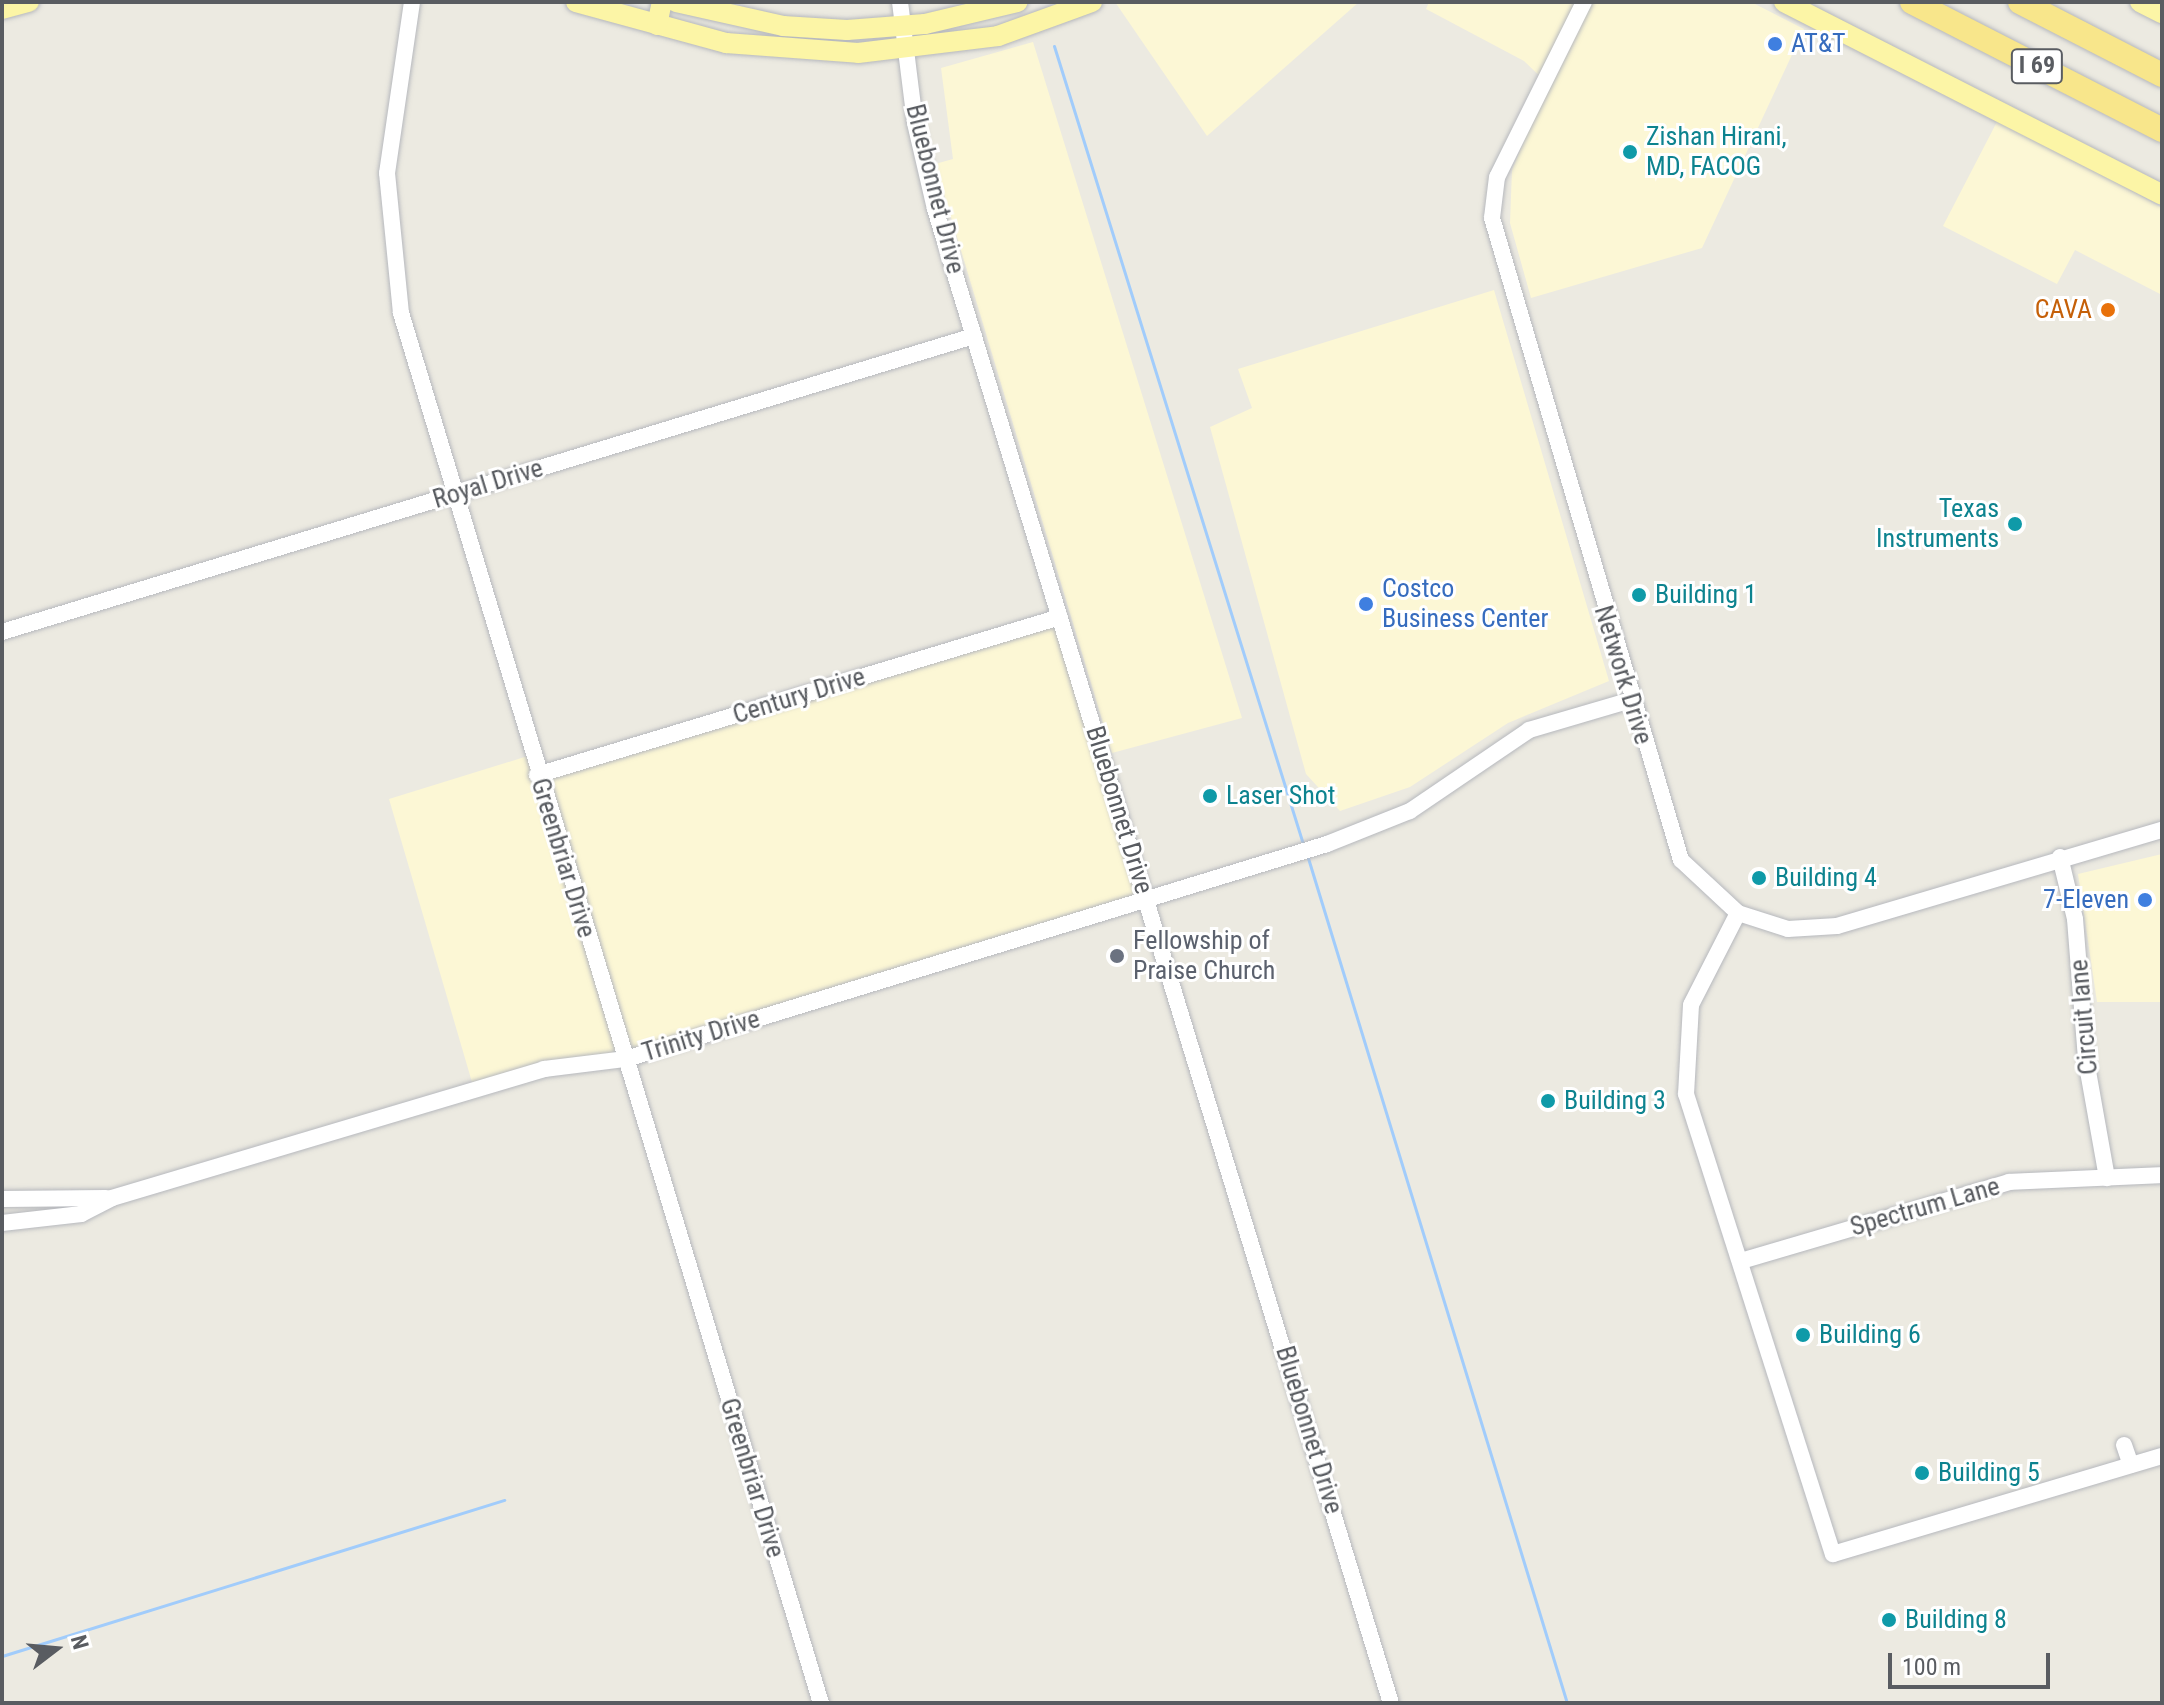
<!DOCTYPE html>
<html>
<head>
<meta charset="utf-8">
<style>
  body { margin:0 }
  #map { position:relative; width:2164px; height:1705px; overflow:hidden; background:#eceae1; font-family:"Roboto Condensed",sans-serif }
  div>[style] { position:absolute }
  .commercial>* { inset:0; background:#fcf7d5 }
  .stream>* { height:3px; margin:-1.5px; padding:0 1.5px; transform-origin:1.5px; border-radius:1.5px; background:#a1ccfb }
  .roads { filter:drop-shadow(0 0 2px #b6b8bd) drop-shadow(0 0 2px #b6b8bd) }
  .minor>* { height:16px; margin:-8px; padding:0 8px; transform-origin:8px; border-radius:8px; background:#fff }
  .major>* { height:20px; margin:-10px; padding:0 10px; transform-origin:10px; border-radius:10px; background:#fcf5a6 }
  .highway>* { height:24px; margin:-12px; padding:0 12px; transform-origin:12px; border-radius:12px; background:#f8e68b }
  .dots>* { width:22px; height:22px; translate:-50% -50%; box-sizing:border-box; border:4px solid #fff; border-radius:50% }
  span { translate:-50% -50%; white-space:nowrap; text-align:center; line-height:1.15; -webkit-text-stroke:6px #fff; paint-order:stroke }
  .shield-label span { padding:2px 6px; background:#fff; border:2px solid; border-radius:6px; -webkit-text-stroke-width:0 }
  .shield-label { font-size:24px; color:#595c61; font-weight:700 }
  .shop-label { font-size:26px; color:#366cbe }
  .left { translate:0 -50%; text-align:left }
  .right { translate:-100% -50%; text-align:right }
  .culture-label { font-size:26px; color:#0d838f }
  .street-label { font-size:26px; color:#595c61 }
  .food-label { font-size:26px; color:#c56008 }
  .worship-label { font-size:26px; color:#5b616d }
  .frame { position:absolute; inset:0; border:4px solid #595c61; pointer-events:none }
  .north { position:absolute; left:16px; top:1609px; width:80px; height:80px; -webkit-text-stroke:6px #fff; paint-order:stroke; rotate:74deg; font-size:22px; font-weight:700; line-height:32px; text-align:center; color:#595c61 }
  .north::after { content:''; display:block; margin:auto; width:28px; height:36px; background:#595c61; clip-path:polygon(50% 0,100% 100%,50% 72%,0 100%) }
  .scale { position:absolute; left:1888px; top:1653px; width:162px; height:36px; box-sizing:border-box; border:4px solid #595c61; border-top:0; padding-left:10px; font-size:24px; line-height:28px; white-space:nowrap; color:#595c61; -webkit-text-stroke:6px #fff; paint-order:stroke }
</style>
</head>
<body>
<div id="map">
  <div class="commercial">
    <div style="clip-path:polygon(1115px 2px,1359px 2px,1207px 136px)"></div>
    <div style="clip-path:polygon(1429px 2px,1751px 2px,1804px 29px,1702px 248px,1531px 298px,1510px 223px,1512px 170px,1548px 84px,1524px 61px,1426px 9px)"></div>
    <div style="clip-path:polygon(1033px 42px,1242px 718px,1112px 753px,935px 164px,953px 159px,941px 68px)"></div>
    <div style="clip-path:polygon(2000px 116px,2162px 208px,2162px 295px,2075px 250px,2057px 284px,1943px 226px)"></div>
    <div style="clip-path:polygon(1494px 290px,1609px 681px,1508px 723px,1410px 787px,1340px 811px,1306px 774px,1210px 427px,1252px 408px,1238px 369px)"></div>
    <div style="clip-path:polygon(1060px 617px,1146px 901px,626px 1059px,474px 1089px,389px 799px,531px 755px,537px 775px)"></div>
    <div style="clip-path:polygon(2162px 854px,2162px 1002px,2097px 1002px,2078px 874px)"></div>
  </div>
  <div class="stream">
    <div style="left:1054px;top:46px;width:839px;rotate:72.67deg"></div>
    <div style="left:1308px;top:858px;width:884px;rotate:72.96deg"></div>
    <div style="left:2px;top:1656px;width:526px;rotate:-17.26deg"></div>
  </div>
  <div class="roads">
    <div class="minor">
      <div style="left:412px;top:2px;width:173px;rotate:98.3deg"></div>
      <div style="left:387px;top:173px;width:141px;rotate:84.3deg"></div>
      <div style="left:401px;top:313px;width:1452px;rotate:73.19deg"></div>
      <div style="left:900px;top:2px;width:122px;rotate:82.9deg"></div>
      <div style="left:915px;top:123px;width:88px;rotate:76.9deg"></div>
      <div style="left:935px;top:209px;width:1562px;rotate:73.03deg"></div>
      <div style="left:1584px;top:2px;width:195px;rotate:116.4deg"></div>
      <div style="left:1497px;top:177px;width:41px;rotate:97deg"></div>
      <div style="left:1492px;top:218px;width:669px;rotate:73.6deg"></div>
      <div style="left:1681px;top:860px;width:78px;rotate:42.9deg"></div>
      <div style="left:1738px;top:913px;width:52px;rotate:17.7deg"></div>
      <div style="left:1788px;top:929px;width:49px;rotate:-3.5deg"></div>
      <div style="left:1837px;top:926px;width:339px;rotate:-16.5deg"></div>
      <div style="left:2px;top:632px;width:1016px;rotate:-16.94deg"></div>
      <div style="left:537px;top:775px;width:546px;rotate:-16.81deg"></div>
      <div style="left:2060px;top:857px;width:64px;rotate:76.4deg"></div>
      <div style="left:2075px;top:919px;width:141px;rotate:85.5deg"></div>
      <div style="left:2086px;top:1060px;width:120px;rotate:79.9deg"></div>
      <div style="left:1738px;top:913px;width:103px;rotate:117.1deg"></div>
      <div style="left:1691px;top:1005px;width:89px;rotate:93.2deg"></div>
      <div style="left:1686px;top:1094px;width:483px;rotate:72.3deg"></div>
      <div style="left:1833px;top:1554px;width:343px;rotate:-16.6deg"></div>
      <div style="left:2px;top:1199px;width:104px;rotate:-0.6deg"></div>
      <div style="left:2px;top:1223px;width:80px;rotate:-6.5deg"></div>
      <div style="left:81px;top:1214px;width:35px;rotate:-27deg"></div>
      <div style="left:112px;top:1198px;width:451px;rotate:-16.6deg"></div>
      <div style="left:544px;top:1069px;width:83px;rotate:-7deg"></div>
      <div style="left:626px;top:1059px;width:733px;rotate:-17.05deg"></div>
      <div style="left:1327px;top:844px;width:89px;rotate:-21.7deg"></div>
      <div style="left:1410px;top:811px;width:144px;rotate:-34.2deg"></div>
      <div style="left:1529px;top:730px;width:106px;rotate:-16.4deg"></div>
      <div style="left:1741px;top:1261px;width:279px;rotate:-16.4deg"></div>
      <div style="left:2009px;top:1182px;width:153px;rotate:-2.6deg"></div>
      <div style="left:2124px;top:1445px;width:21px;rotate:71deg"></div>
    </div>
    <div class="major">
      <div style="left:576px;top:2px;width:156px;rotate:15.3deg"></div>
      <div style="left:726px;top:43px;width:132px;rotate:4.3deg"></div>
      <div style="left:858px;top:53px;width:141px;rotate:-6.9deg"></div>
      <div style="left:998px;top:36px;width:100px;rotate:-19.9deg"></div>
      <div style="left:676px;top:2px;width:110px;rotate:12.6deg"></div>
      <div style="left:783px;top:26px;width:64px;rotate:3.6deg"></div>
      <div style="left:847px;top:30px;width:78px;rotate:-4.4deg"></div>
      <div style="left:925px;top:24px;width:95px;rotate:-13.4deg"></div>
      <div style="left:1784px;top:2px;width:424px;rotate:27deg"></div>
      <div style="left:2140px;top:2px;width:25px;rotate:27deg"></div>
      <div style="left:2px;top:9px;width:28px;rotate:-15deg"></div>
      <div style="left:657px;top:25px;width:24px;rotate:-78deg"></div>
    </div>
    <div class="highway">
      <div style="left:1912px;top:2px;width:281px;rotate:27.1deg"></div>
      <div style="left:2020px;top:2px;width:160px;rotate:27.2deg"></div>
    </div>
  </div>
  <div class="dots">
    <div style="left:1775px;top:44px;background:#3f7fe0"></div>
    <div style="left:1630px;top:152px;background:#0f9aa8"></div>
    <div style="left:2108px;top:310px;background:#e8710a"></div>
    <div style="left:2015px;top:524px;background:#0f9aa8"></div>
    <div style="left:1639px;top:595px;background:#0f9aa8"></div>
    <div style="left:1366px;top:604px;background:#3f7fe0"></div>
    <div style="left:1210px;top:796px;background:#0f9aa8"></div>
    <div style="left:1759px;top:878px;background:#0f9aa8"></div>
    <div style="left:2145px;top:900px;background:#3f7fe0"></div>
    <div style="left:1117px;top:956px;background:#6b7280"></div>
    <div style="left:1548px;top:1101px;background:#0f9aa8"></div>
    <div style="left:1803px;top:1335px;background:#0f9aa8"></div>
    <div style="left:1922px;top:1473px;background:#0f9aa8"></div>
    <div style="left:1889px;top:1620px;background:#0f9aa8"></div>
  </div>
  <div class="shield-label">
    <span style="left:2037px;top:66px">I 69</span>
  </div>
  <div class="shop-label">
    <span class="left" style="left:1791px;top:44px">AT&amp;T</span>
    <span class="left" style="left:1382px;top:604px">Costco<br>Business Center</span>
    <span class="right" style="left:2129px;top:900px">7-Eleven</span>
  </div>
  <div class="culture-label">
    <span class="left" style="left:1646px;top:152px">Zishan Hirani,<br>MD, FACOG</span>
    <span class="right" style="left:1999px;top:524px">Texas<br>Instruments</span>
    <span class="left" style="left:1655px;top:595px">Building 1</span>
    <span class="left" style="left:1226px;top:796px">Laser Shot</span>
    <span class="left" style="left:1775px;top:878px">Building 4</span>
    <span class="left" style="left:1564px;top:1101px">Building 3</span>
    <span class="left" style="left:1819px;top:1335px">Building 6</span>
    <span class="left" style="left:1938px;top:1473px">Building 5</span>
    <span class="left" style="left:1905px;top:1620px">Building 8</span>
  </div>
  <div class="street-label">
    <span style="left:935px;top:189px;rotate:76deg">Bluebonnet Drive</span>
    <span style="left:488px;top:484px;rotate:-17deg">Royal Drive</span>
    <span style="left:1623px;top:675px;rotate:73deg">Network Drive</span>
    <span style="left:799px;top:696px;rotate:-17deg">Century Drive</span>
    <span style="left:1119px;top:810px;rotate:73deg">Bluebonnet Drive</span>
    <span style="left:563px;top:858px;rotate:73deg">Greenbriar Drive</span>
    <span style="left:2084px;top:1017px;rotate:-95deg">Circuit lane</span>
    <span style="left:701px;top:1036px;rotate:-17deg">Trinity Drive</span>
    <span style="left:1925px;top:1207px;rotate:-16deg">Spectrum Lane</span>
    <span style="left:1309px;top:1430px;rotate:73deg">Bluebonnet Drive</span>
    <span style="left:752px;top:1478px;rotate:73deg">Greenbriar Drive</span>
  </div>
  <div class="food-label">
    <span class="right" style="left:2092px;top:310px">CAVA</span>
  </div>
  <div class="worship-label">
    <span class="left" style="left:1133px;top:956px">Fellowship of<br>Praise Church</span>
  </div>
  <div class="frame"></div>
  <div class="north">N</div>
  <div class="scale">100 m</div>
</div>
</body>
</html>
